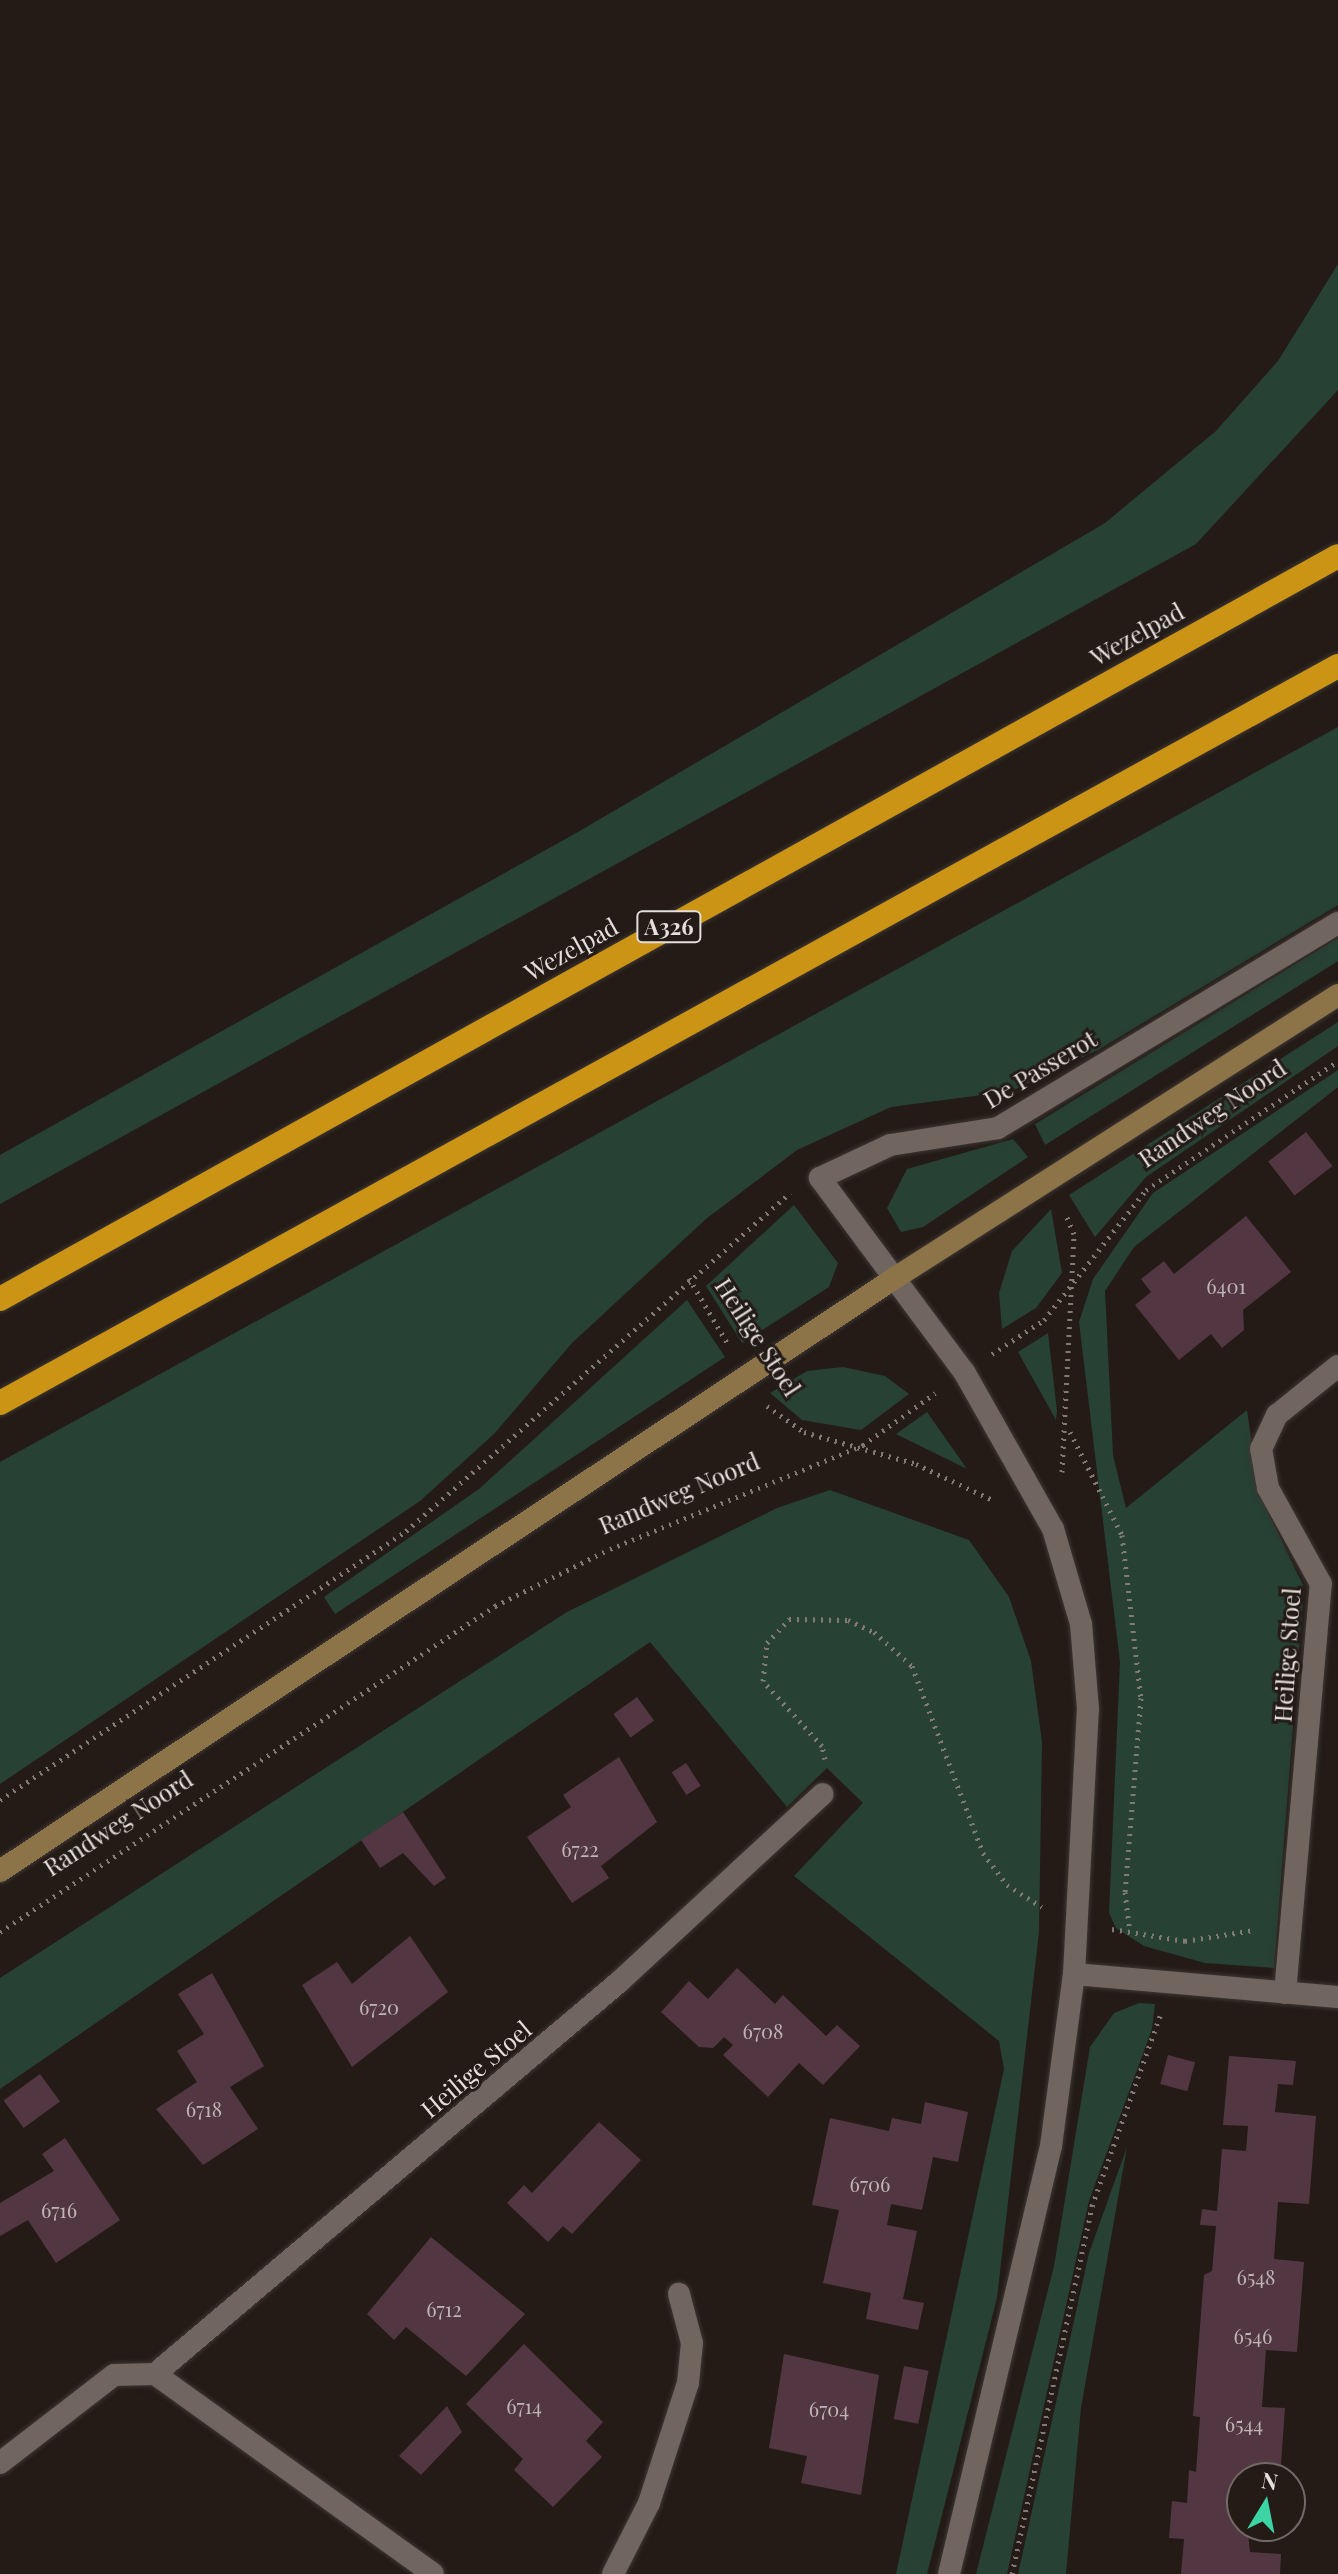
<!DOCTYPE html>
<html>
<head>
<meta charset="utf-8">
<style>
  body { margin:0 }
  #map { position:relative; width:1338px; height:2574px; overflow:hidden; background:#241b16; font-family:"Playfair Display",serif }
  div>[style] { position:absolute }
  .green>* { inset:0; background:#274134 }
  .building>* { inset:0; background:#523743; transform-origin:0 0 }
  .path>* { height:5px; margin-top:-2.5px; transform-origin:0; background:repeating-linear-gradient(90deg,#817a75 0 2px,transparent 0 8px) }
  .roads { filter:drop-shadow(0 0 2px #3d3633) drop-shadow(0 0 2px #3d3633) }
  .minor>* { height:22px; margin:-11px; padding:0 11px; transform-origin:11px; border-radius:11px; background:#70655f }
  .secondary>* { height:22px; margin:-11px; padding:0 11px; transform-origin:11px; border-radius:11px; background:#8c7348 }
  .motorway>* { height:24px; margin:-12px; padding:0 12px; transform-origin:12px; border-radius:12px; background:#cc9414 }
  span { translate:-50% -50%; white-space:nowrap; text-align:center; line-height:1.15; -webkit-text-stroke:6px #241b16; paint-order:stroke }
  .number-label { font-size:20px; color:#c0b5b5 }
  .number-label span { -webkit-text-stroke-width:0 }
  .shield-label span { padding:2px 6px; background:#241b16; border:2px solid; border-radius:6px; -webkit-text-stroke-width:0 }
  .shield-label { font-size:22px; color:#e5dfdb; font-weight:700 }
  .street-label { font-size:24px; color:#e5dfdb }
  .north { position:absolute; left:1226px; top:2462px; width:80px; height:80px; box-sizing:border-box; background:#241b16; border:2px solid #716965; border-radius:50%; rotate:10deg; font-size:22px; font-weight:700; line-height:32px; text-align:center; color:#e5dfdb }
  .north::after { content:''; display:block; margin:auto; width:28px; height:36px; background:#3cd4a4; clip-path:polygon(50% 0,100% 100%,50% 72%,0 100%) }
</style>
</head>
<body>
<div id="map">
  <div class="green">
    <div style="clip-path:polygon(1338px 264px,1338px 390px,1196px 544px,0 1204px,0 1155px,578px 832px,1105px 523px,1216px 431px,1278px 361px)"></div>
    <div style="clip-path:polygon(1338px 727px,1338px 905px,1098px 1050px,1012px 1091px,891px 1107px,797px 1150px,706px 1219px,572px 1343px,494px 1434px,420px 1501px,0 1784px,0 1462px)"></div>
    <div style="clip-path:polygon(1338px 938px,1338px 961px,1045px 1145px,1035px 1124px)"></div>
    <div style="clip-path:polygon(1338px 1022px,1338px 1046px,1146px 1177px,1095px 1237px,1069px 1195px)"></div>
    <div style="clip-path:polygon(1338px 1070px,1338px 1087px,1134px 1247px,1105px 1291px,1113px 1455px,1126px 1508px,1247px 1410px,1259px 1494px,1304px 1587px,1274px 1968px,1205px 1963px,1144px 1946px,1116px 1928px,1109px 1913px,1120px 1662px,1079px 1322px,1093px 1279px,1153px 1193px)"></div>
    <div style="clip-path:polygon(1013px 1139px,1028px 1157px,923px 1227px,901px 1232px,887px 1208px,907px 1169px)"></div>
    <div style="clip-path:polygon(794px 1205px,838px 1263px,829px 1287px,742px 1343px,706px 1286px)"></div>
    <div style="clip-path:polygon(1051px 1209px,1062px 1273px,1036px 1308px,1002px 1329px,999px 1293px,1012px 1251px)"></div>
    <div style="clip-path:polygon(687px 1300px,725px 1357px,335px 1614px,324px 1597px,479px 1489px)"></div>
    <div style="clip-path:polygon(1048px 1333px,1057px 1411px,1056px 1420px,1018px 1352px)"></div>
    <div style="clip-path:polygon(843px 1367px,885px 1376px,909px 1394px,861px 1430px,802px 1420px,770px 1393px,807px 1371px)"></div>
    <div style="clip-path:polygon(927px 1412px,967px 1469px,896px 1434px)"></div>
    <div style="clip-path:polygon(830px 1490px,969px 1540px,1009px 1597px,1031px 1661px,1042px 1742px,1039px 1932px,997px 2298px,927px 2574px,896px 2574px,1004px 2069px,999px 2041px,794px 1876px,863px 1803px,827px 1768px,787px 1807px,650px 1642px,0 2089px,0 1978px,567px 1612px,777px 1508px)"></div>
    <div style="clip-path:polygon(1139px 2003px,1155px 2004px,1152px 2029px,1089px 2201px,1007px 2574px,976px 2574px,1054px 2266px,1090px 2047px,1114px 2013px)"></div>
    <div style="clip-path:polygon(1127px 2147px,1081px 2408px,1066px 2574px,1018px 2574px,1089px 2253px)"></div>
  </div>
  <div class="building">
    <div style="left:1306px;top:1132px;width:43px;height:48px;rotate:52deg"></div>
    <div style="clip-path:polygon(1246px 1216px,1291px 1272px,1243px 1310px,1244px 1330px,1222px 1348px,1211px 1334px,1179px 1360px,1135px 1305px,1151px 1292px,1141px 1279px,1164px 1261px,1174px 1274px)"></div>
    <div style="left:637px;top:1697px;width:29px;height:29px;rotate:54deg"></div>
    <div style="clip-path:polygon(619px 1757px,657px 1822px,601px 1866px,609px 1878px,572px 1903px,527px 1837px,571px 1807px,563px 1795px)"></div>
    <div style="left:686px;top:1763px;width:27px;height:17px;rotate:57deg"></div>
    <div style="clip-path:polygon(403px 1812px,446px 1878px,434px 1886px,403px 1853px,380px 1868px,361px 1840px)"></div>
    <div style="clip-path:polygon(410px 1936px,448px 1992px,352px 2067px,302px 1985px,337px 1962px,352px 1984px)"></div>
    <div style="clip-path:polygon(737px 1968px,775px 2004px,783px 1995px,826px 2036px,837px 2025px,860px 2046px,823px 2085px,799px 2063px,768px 2097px,723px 2055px,733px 2045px,724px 2037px,713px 2048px,699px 2047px,661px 2012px,689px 1981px,708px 1999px)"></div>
    <div style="clip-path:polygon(212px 1973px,264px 2066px,230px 2087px,258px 2129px,203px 2165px,156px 2109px,197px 2082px,177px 2051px,204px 2034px,178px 1994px)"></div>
    <div style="left:1168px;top:2055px;width:28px;height:30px;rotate:15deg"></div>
    <div style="clip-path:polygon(1229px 2056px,1296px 2061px,1293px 2085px,1278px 2084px,1275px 2112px,1316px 2116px,1309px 2204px,1278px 2202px,1274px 2259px,1304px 2262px,1297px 2352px,1266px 2350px,1262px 2407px,1285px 2408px,1280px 2478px,1242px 2478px,1250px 2552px,1281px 2554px,1280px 2574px,1181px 2574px,1184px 2539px,1169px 2538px,1172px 2501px,1187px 2503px,1189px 2470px,1196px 2472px,1200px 2417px,1193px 2416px,1204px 2275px,1212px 2271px,1216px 2226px,1200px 2225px,1202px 2209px,1217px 2211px,1222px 2149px,1246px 2151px,1248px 2126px,1223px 2125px)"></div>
    <div style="left:40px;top:2074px;width:34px;height:45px;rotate:54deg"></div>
    <div style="clip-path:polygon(925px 2102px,968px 2112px,958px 2162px,933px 2157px,922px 2210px,891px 2204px,887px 2225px,917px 2231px,903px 2299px,924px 2303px,918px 2330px,866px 2319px,871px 2293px,823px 2283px,839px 2210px,812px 2205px,830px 2118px,889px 2131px,892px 2118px,921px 2124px)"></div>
    <div style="clip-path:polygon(599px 2122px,641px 2160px,572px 2234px,563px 2226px,548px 2242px,507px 2203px,524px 2185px,532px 2193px)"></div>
    <div style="clip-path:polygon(65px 2138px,120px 2220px,56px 2263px,28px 2220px,0 2236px,0 2203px,54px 2171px,42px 2154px)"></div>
    <div style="clip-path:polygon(431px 2237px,525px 2314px,466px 2376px,406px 2327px,394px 2340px,367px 2314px)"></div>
    <div style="clip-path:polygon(524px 2344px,603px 2422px,586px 2441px,602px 2457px,553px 2507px,514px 2470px,523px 2459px,466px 2404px)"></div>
    <div style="clip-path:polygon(784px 2354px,879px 2375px,861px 2495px,801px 2483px,807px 2456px,769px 2448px)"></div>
    <div style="left:904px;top:2366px;width:25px;height:54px;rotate:11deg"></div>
    <div style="clip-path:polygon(447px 2406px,462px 2432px,421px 2475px,399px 2456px)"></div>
  </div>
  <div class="path">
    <div style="left:689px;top:1278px;width:79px;rotate:59.5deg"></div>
    <div style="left:992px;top:1354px;width:62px;rotate:-33.2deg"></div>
    <div style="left:1044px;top:1320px;width:165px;rotate:-51.9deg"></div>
    <div style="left:1146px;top:1190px;width:231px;rotate:-33.9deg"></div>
    <div style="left:767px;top:1406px;width:45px;rotate:35.1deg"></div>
    <div style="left:804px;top:1432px;width:116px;rotate:15.9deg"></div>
    <div style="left:916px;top:1464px;width:87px;rotate:25.1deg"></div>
    <div style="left:1070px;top:1432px;width:115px;rotate:63.2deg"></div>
    <div style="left:1122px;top:1535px;width:164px;rotate:83.4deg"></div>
    <div style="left:1141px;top:1698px;width:195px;rotate:94.7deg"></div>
    <div style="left:1125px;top:1892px;width:39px;rotate:83deg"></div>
    <div style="left:1062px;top:1472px;width:238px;rotate:-87.1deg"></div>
    <div style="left:1074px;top:1234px;width:23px;rotate:-113deg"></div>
    <div style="left:825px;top:1759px;width:13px;rotate:-103deg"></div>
    <div style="left:822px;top:1746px;width:88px;rotate:-132.2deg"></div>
    <div style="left:763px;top:1681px;width:38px;rotate:-84deg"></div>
    <div style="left:767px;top:1643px;width:33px;rotate:-47deg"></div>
    <div style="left:789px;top:1619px;width:59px;rotate:1deg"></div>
    <div style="left:848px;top:1620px;width:29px;rotate:25deg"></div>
    <div style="left:874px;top:1632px;width:51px;rotate:41.8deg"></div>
    <div style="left:912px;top:1666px;width:200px;rotate:69.2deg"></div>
    <div style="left:983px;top:1853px;width:40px;rotate:53deg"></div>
    <div style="left:1007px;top:1885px;width:41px;rotate:32.2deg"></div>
    <div style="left:0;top:1800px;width:487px;rotate:-33.5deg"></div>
    <div style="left:406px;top:1531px;width:512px;rotate:-41.35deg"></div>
    <div style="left:1112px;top:1929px;width:74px;rotate:9.3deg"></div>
    <div style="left:1185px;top:1941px;width:70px;rotate:-9.1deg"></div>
    <div style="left:0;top:1932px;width:593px;rotate:-33.37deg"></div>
    <div style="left:495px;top:1606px;width:128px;rotate:-26.4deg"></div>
    <div style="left:610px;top:1549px;width:274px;rotate:-22.3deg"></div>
    <div style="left:863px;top:1445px;width:89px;rotate:-35.8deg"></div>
    <div style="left:1012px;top:2574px;width:377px;rotate:-77.7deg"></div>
    <div style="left:1092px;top:2206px;width:202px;rotate:-70.3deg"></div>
  </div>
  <div class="roads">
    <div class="minor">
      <div style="left:1074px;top:1974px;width:265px;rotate:5deg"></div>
      <div style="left:1285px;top:1993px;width:411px;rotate:-85deg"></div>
      <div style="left:1321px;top:1584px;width:110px;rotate:-118.9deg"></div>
      <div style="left:1268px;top:1488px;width:40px;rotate:-100deg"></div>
      <div style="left:1261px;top:1449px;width:38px;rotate:-65deg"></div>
      <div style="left:1277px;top:1415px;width:78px;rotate:-38.8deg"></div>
      <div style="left:155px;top:2374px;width:607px;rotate:-40.19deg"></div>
      <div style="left:619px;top:1982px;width:277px;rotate:-42.7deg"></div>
      <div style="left:0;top:2463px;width:144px;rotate:-37.7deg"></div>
      <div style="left:114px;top:2375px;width:41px;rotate:-1.4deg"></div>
      <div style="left:155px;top:2374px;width:342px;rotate:35.7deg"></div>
      <div style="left:613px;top:2574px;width:80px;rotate:-63.1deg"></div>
      <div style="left:649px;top:2503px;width:126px;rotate:-72deg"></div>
      <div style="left:688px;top:2383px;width:40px;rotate:-84.3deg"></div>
      <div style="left:692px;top:2343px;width:51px;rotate:-104.9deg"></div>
      <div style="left:949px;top:2574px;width:440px;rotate:-76.6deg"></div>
      <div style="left:1051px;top:2146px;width:174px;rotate:-82.4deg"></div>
      <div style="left:1074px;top:1974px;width:265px;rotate:-87deg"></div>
      <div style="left:1088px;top:1709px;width:85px;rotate:-94.7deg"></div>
      <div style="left:1081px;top:1624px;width:99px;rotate:-106.4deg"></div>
      <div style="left:1053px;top:1529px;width:180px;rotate:-119.5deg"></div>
      <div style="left:964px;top:1372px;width:242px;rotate:-126.6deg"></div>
      <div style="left:820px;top:1178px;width:77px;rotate:-25.2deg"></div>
      <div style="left:890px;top:1145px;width:109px;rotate:-8.9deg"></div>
      <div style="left:998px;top:1128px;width:397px;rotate:-31.1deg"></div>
    </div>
    <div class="secondary">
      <div style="left:0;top:1871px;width:1077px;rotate:-33.53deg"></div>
      <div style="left:898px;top:1276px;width:522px;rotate:-32.56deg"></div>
    </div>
    <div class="motorway">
      <div style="left:0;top:1299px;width:1530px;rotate:-29.04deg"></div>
      <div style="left:0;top:1403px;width:1528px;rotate:-28.85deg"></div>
    </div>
  </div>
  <div class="number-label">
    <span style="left:1226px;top:1285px">6401</span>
    <span style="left:580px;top:1848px">6722</span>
    <span style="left:379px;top:2006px">6720</span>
    <span style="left:763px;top:2030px">6708</span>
    <span style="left:204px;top:2108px">6718</span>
    <span style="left:870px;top:2183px">6706</span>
    <span style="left:59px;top:2209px">6716</span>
    <span style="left:1256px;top:2276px">6548</span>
    <span style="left:444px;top:2308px">6712</span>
    <span style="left:1253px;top:2335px">6546</span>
    <span style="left:524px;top:2405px">6714</span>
    <span style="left:829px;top:2408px">6704</span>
    <span style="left:1244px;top:2423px">6544</span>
  </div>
  <div class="shield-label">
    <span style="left:669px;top:927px">A326</span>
  </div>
  <div class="street-label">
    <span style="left:1137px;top:634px;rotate:-29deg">Wezelpad</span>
    <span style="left:571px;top:949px;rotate:-29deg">Wezelpad</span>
    <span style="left:1040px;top:1069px;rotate:-31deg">De Passerot</span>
    <span style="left:1212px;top:1113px;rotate:-34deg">Randweg Noord</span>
    <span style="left:758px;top:1337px;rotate:57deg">Heilige Stoel</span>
    <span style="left:679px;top:1493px;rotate:-23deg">Randweg Noord</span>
    <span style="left:1287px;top:1655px;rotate:-86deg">Heilige Stoel</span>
    <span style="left:118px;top:1823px;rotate:-33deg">Randweg Noord</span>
    <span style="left:476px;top:2069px;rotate:-40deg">Heilige Stoel</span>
  </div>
  <div class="north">N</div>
</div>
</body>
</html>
